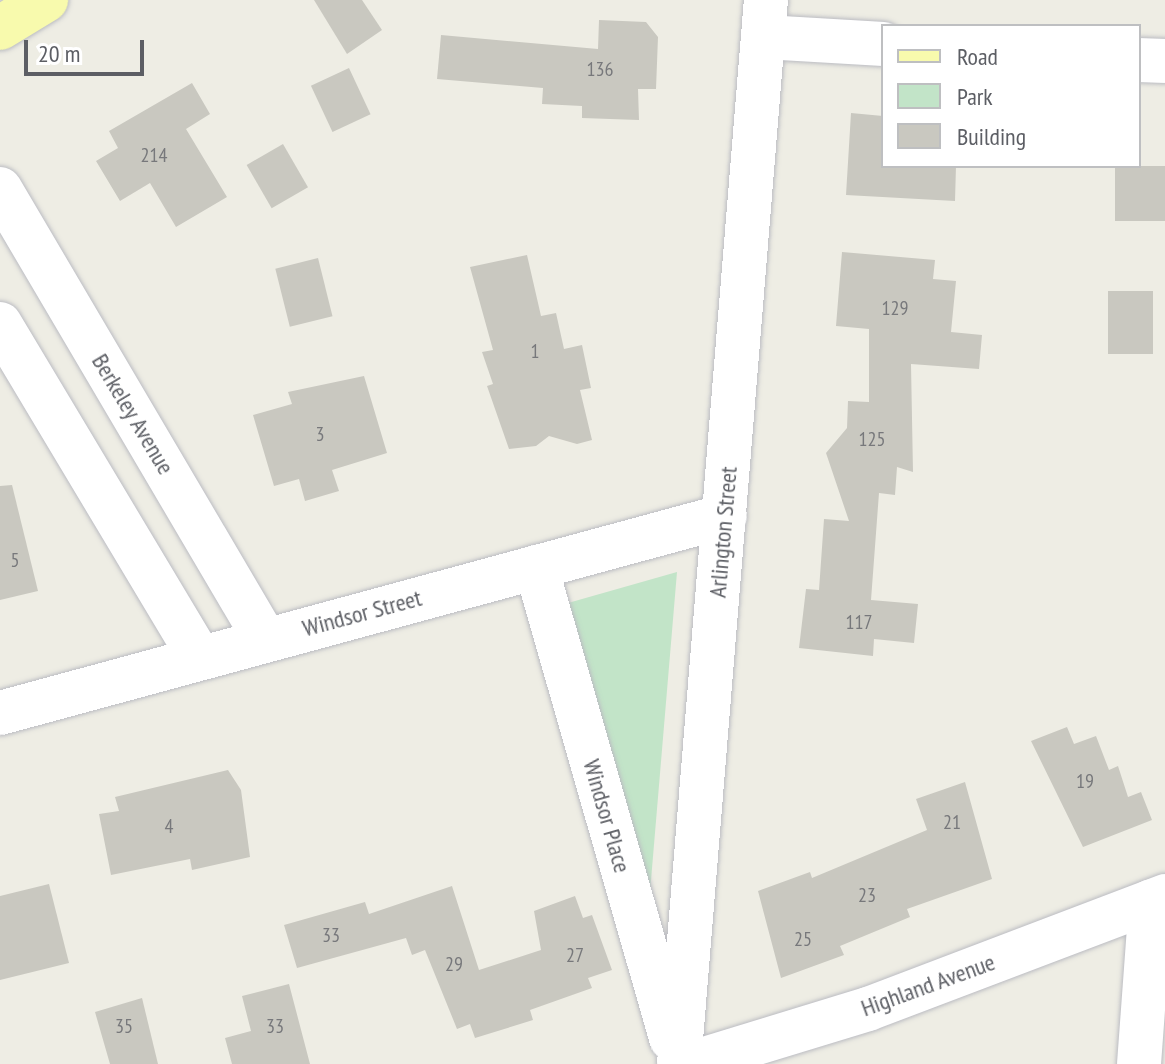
<!DOCTYPE html>
<html>
<head>
<meta charset="utf-8">
<style>
  body { margin:0 }
  #map { position:relative; width:1165px; height:1064px; overflow:hidden; background:#eeede4; font-family:"PT Sans Narrow",sans-serif }
  div>[style] { position:absolute }
  .green>* { inset:0; background:#c2e4c8 }
  .building>* { inset:0; background:#c9c8c0; transform-origin:0 0 }
  .roads { filter:drop-shadow(0 0 2px #bbbcc2) drop-shadow(0 0 2px #bbbcc2) }
  .minor>* { height:44px; margin:-22px; padding:0 22px; transform-origin:22px; border-radius:22px; background:#fff }
  .major>* { height:44px; margin:-22px; padding:0 22px; transform-origin:22px; border-radius:22px; background:#f8faad }
  span { translate:-50% -50%; white-space:nowrap; text-align:center; line-height:1.15; -webkit-text-stroke:7px #fff; paint-order:stroke }
  .number-label { font-size:20px; color:#77787b }
  .number-label span { -webkit-text-stroke-width:0 }
  .street-label { font-size:24px; color:#5c5e64 }
  .legend { position:absolute; left:881px; top:24px; width:260px; height:144px; box-sizing:border-box; background:#fff; border:2px solid #bebfc1; margin:0; padding:10px 14px; list-style:none; font-size:24px; color:#5c5e64 }
  .legend li { display:flex; align-items:center; gap:16px; height:40px }
  .legend b { width:40px; border:2px solid #bebfc1 }
  .scale { position:absolute; left:24px; top:40px; width:120px; height:36px; box-sizing:border-box; border:4px solid #5c5e64; border-top:0; padding-left:10px; font-size:24px; line-height:28px; white-space:nowrap; color:#5c5e64; -webkit-text-stroke:6px #fff; paint-order:stroke }
</style>
</head>
<body>
<div id="map">
  <div class="green">
    <div style="clip-path:polygon(677px 572px,650px 892px,568px 603px)"></div>
  </div>
  <div class="building">
    <div style="clip-path:polygon(314px 0,362px 0,382px 30px,347px 54px)"></div>
    <div style="clip-path:polygon(599px 20px,646px 22px,658px 37px,656px 89px,638px 89px,639px 120px,582px 118px,582px 106px,542px 104px,543px 88px,437px 79px,441px 35px,598px 49px)"></div>
    <div style="left:349px;top:68px;width:51px;height:42px;rotate:65deg"></div>
    <div style="clip-path:polygon(192px 83px,210px 114px,186px 129px,227px 197px,176px 227px,150px 183px,120px 201px,96px 161px,118px 148px,109px 131px)"></div>
    <div style="clip-path:polygon(851px 113px,883px 116px,883px 166px,956px 166px,955px 201px,846px 195px)"></div>
    <div style="left:283px;top:144px;width:50px;height:42px;rotate:60deg"></div>
    <div style="left:1115px;top:166px;width:50px;height:55px"></div>
    <div style="clip-path:polygon(842px 252px,935px 260px,933px 279px,956px 281px,951px 332px,982px 335px,979px 369px,911px 364px,913px 472px,897px 467px,895px 495px,879px 493px,871px 600px,918px 604px,914px 643px,874px 639px,873px 656px,799px 648px,806px 589px,819px 590px,824px 519px,849px 521px,826px 453px,847px 428px,848px 401px,869px 402px,869px 329px,836px 326px)"></div>
    <div style="clip-path:polygon(527px 255px,541px 316px,556px 313px,564px 349px,582px 345px,591px 388px,580px 390px,592px 440px,577px 444px,549px 436px,536px 446px,509px 449px,487px 386px,493px 384px,482px 352px,493px 350px,470px 267px)"></div>
    <div style="left:318px;top:258px;width:60px;height:44px;rotate:76deg"></div>
    <div style="left:1108px;top:291px;width:45px;height:63px"></div>
    <div style="clip-path:polygon(364px 376px,387px 453px,332px 470px,339px 491px,305px 501px,299px 479px,274px 486px,253px 415px,292px 404px,288px 392px)"></div>
    <div style="clip-path:polygon(12px 485px,38px 591px,0 600px,0 486px)"></div>
    <div style="clip-path:polygon(1067px 727px,1074px 744px,1096px 736px,1109px 770px,1118px 766px,1128px 797px,1141px 792px,1152px 820px,1083px 847px,1031px 741px)"></div>
    <div style="clip-path:polygon(228px 770px,241px 790px,250px 857px,192px 870px,190px 859px,111px 875px,99px 814px,119px 811px,115px 797px)"></div>
    <div style="clip-path:polygon(965px 782px,992px 879px,907px 909px,910px 917px,840px 946px,844px 955px,781px 978px,758px 891px,810px 872px,812px 878px,927px 830px,916px 799px)"></div>
    <div style="clip-path:polygon(49px 884px,69px 963px,0 980px,0 896px)"></div>
    <div style="clip-path:polygon(452px 886px,479px 970px,541px 950px,534px 911px,575px 896px,583px 918px,592px 915px,612px 970px,588px 978px,592px 988px,530px 1010px,533px 1020px,475px 1038px,470px 1024px,457px 1029px,425px 950px,412px 955px,406px 938px,297px 968px,284px 925px,365px 902px,369px 914px)"></div>
    <div style="clip-path:polygon(289px 984px,310px 1064px,232px 1064px,225px 1038px,251px 1031px,242px 996px)"></div>
    <div style="clip-path:polygon(142px 998px,158px 1064px,110px 1064px,95px 1012px)"></div>
  </div>
  <div class="roads">
    <div class="minor">
      <div style="left:765px;top:37px;width:118px;rotate:3.4deg"></div>
      <div style="left:1139px;top:60px;width:26px;rotate:2deg"></div>
      <div style="left:0;top:189px;width:522px;rotate:59.51deg"></div>
      <div style="left:0;top:324px;width:387px;rotate:59.1deg"></div>
      <div style="left:536px;top:567px;width:491px;rotate:74deg"></div>
      <div style="left:0;top:713px;width:751px;rotate:-15.2deg"></div>
      <div style="left:679px;top:1064px;width:1068px;rotate:-85.33deg"></div>
      <div style="left:688px;top:1064px;width:188px;rotate:-17deg"></div>
      <div style="left:868px;top:1009px;width:318px;rotate:-20.8deg"></div>
      <div style="left:1139px;top:1064px;width:163px;rotate:-85.8deg"></div>
    </div>
    <div class="major">
      <div style="left:0;top:28px;width:54px;rotate:-31.3deg"></div>
    </div>
  </div>
  <div class="number-label">
    <span style="left:600px;top:69px">136</span>
    <span style="left:154px;top:155px">214</span>
    <span style="left:895px;top:308px">129</span>
    <span style="left:535px;top:351px">1</span>
    <span style="left:320px;top:434px">3</span>
    <span style="left:872px;top:439px">125</span>
    <span style="left:15px;top:560px">5</span>
    <span style="left:859px;top:622px">117</span>
    <span style="left:1085px;top:781px">19</span>
    <span style="left:952px;top:822px">21</span>
    <span style="left:169px;top:826px">4</span>
    <span style="left:867px;top:895px">23</span>
    <span style="left:331px;top:935px">33</span>
    <span style="left:803px;top:939px">25</span>
    <span style="left:575px;top:955px">27</span>
    <span style="left:454px;top:964px">29</span>
    <span style="left:124px;top:1026px">35</span>
    <span style="left:275px;top:1026px">33</span>
  </div>
  <div class="street-label">
    <span style="left:133px;top:414px;rotate:59deg">Berkeley Avenue</span>
    <span style="left:723px;top:532px;rotate:-85deg">Arlington Street</span>
    <span style="left:362px;top:613px;rotate:-15deg">Windsor Street</span>
    <span style="left:607px;top:816px;rotate:74deg">Windsor Place</span>
    <span style="left:928px;top:985px;rotate:-20deg">Highland Avenue</span>
  </div>
  <ul class="legend">
  <li><b style="height:10px;background:#f8faad"></b>Road</li>
  <li><b style="height:22px;background:#c2e4c8"></b>Park</li>
  <li><b style="height:22px;background:#c9c8c0"></b>Building</li>
  </ul>
  <div class="scale">20 m</div>
</div>
</body>
</html>
